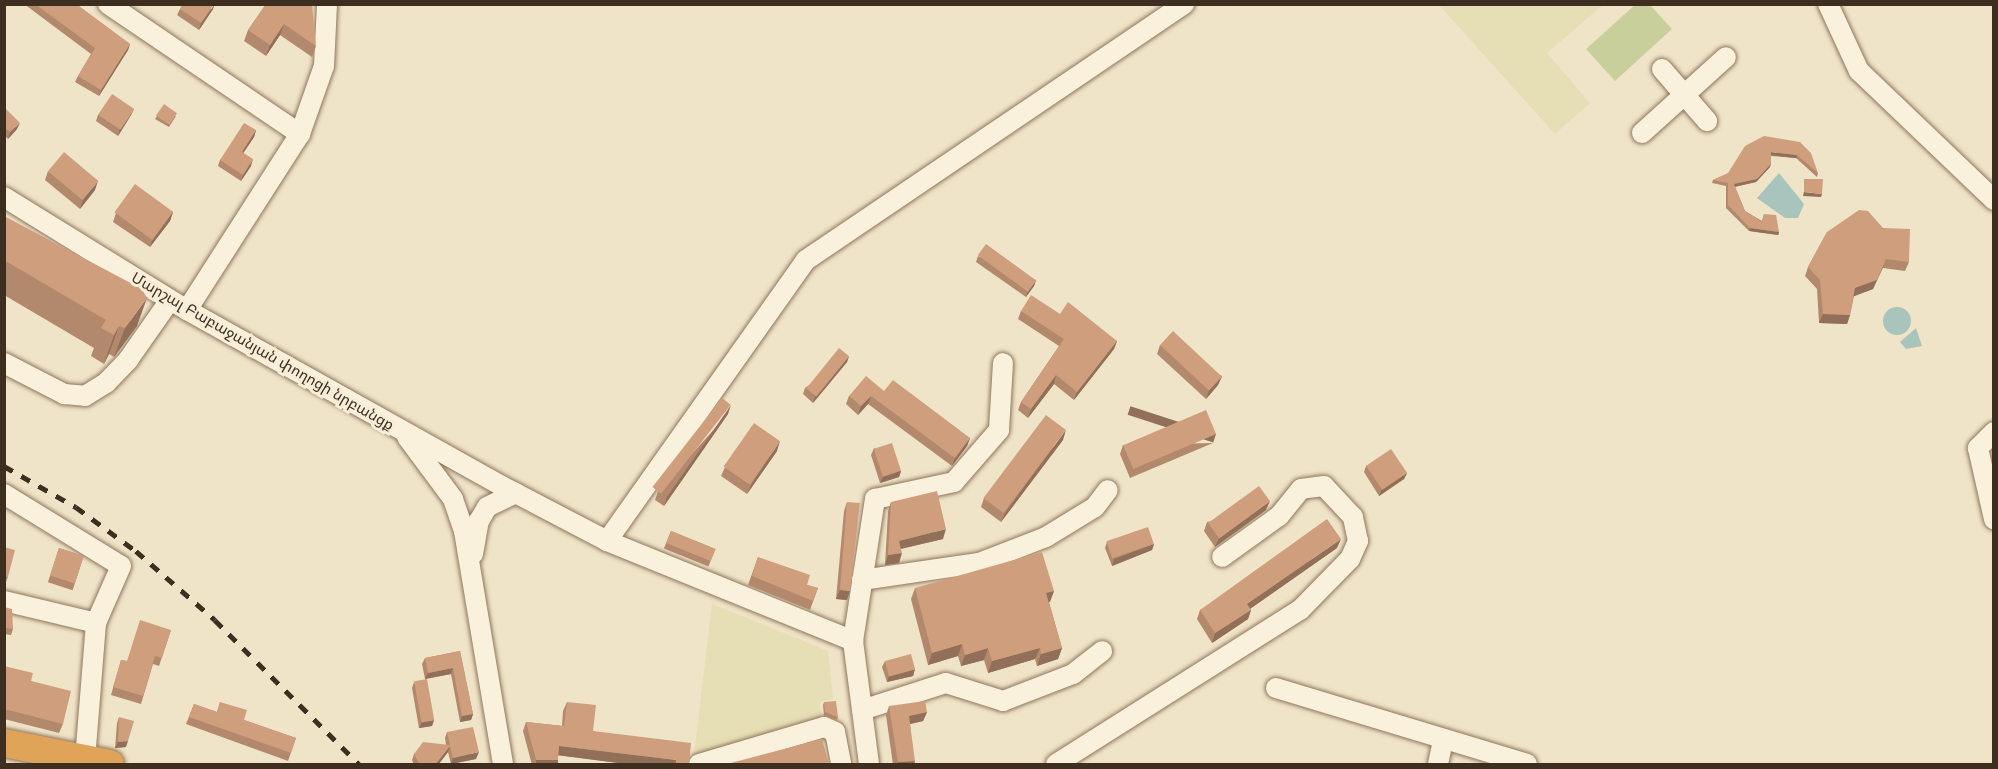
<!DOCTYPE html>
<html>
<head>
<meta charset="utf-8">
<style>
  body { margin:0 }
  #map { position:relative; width:1998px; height:769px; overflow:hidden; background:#f0e4c8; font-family:Georgia,"Noto Sans Armenian",serif }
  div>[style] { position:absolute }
  .farmland>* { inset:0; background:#e6deb5 }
  .green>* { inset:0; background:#c9cf9b }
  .water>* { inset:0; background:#a9c4bc }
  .round { border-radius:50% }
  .roads { filter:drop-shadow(0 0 2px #8d765c) drop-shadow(0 0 2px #8d765c) }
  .minor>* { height:20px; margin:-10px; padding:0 10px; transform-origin:10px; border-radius:10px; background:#faf1dc }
  .highway>* { height:28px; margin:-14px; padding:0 14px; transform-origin:14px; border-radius:14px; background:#e0a458 }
  .rail>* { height:4.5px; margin-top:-2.25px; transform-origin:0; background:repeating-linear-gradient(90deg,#3d2e20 0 10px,transparent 0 20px) }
  .wall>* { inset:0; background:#b2896c; transform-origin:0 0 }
  .shaded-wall>* { inset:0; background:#916f58; transform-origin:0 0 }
  .building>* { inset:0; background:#cf9f7d; transform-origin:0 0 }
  span { translate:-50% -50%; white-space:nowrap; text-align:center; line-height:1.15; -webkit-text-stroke:6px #f7eed8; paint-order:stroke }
  .street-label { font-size:15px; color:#3d2e20 }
  .frame { position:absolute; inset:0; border:6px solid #3d2e20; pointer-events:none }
</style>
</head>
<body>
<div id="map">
  <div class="farmland">
    <div style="clip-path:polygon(1439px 5px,1603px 5px,1547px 53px,1590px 103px,1555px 134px)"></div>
    <div style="clip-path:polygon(712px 604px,828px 651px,833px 699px,820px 702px,822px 719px,694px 755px)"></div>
  </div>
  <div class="green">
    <div style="clip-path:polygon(1636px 4px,1650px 5px,1672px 29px,1615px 81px,1586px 49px)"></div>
  </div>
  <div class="water">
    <div style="clip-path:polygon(1779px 173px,1804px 204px,1798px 218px,1785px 218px,1757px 198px)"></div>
    <div class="round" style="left:1883px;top:307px;width:28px;height:28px"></div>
    <div style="clip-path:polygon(1916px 328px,1922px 346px,1906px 349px,1900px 342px)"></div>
  </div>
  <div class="roads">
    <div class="minor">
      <div style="left:108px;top:4px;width:232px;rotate:34.1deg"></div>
      <div style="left:1828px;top:4px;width:74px;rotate:65.2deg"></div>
      <div style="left:1859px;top:71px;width:187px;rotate:43.7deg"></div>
      <div style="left:1662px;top:69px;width:69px;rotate:49.1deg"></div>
      <div style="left:1642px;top:133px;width:113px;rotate:-42.1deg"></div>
      <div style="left:4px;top:197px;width:215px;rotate:31.7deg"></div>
      <div style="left:187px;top:310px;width:361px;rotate:29.2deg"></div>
      <div style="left:502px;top:486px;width:119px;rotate:27.6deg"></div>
      <div style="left:607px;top:541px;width:266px;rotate:22.1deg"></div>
      <div style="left:853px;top:641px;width:124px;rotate:82.6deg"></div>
      <div style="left:187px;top:310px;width:209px;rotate:-57.3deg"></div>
      <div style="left:300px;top:134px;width:72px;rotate:-70.6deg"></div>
      <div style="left:324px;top:66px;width:62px;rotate:-87.2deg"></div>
      <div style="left:4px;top:363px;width:68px;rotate:27.3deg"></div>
      <div style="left:64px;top:394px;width:21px;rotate:5deg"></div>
      <div style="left:85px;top:396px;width:25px;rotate:-32deg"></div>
      <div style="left:106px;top:383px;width:32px;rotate:-46deg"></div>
      <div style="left:128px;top:360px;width:73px;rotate:-55deg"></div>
      <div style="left:1994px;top:432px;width:23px;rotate:135deg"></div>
      <div style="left:1978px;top:448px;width:73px;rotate:77.3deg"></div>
      <div style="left:407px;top:437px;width:77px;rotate:53.4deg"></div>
      <div style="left:453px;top:499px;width:34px;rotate:71deg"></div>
      <div style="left:464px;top:531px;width:236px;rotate:80.5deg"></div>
      <div style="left:4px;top:494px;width:137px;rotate:31.6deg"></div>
      <div style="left:121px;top:566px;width:62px;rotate:113.7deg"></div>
      <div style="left:607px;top:541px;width:344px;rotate:-54.7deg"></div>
      <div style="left:806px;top:260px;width:457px;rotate:-34.1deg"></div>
      <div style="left:473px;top:554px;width:34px;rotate:-80deg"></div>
      <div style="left:479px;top:521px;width:16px;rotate:-60deg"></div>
      <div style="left:487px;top:507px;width:32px;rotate:-26deg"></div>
      <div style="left:862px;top:580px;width:118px;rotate:-8.3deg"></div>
      <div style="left:979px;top:563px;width:72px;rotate:-21.2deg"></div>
      <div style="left:1046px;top:537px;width:57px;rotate:-31.5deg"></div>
      <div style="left:1095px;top:507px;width:21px;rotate:-53deg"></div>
      <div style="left:4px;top:601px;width:95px;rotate:13.4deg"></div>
      <div style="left:96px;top:623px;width:136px;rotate:94.6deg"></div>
      <div style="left:853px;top:641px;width:144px;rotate:-81.2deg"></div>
      <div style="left:875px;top:499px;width:81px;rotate:-12.1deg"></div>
      <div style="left:954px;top:482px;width:69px;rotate:-49.1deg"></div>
      <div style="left:999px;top:430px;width:67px;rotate:-86.6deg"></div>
      <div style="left:1276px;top:688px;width:262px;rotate:16.8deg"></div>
      <div style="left:862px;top:710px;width:88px;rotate:-17.8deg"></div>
      <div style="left:946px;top:683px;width:60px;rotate:17.5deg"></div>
      <div style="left:1003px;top:701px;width:75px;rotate:-21.1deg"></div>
      <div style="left:1073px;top:674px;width:37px;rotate:-38deg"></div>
      <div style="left:699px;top:764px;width:130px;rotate:-16.5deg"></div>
      <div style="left:824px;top:727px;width:12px;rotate:24deg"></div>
      <div style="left:835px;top:732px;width:33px;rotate:79deg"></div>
      <div style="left:1056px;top:764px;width:289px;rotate:-32.3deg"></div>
      <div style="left:1300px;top:610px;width:71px;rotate:-45.6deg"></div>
      <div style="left:1350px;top:559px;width:20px;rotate:-66deg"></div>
      <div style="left:1358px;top:541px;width:25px;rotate:-102deg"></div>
      <div style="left:1353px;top:517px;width:42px;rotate:-133.1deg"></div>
      <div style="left:1324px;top:486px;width:23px;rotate:173deg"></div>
      <div style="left:1301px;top:489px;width:35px;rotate:129deg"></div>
      <div style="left:1279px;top:516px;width:70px;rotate:144.3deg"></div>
      <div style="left:1438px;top:764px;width:25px;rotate:-78deg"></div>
    </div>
    <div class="highway">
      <div style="left:4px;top:743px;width:108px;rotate:11.2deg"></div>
    </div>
  </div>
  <div class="rail">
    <div style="left:4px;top:466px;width:83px;rotate:29.7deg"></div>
    <div style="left:76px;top:507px;width:74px;rotate:36.3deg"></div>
    <div style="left:136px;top:551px;width:105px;rotate:41.1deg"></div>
    <div style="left:215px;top:620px;width:204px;rotate:45deg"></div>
  </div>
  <div class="wall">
    <div style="clip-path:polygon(24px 4px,76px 4px,130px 44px,128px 50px,99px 96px,75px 82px,78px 76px,91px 54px)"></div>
    <div style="clip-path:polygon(266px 4px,316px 46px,312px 57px,280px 35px,266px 56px,244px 41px,248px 30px)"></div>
    <div style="clip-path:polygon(180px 9px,213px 9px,199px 30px,177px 15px)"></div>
    <div style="clip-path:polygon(4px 107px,17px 129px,8px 139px,4px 135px)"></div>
    <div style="clip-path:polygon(134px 109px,131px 115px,118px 136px,96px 121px,98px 115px)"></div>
    <div style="clip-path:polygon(157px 116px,176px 116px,169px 127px,155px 119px)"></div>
    <div style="clip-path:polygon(256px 130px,254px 137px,243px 153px,251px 166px,241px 181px,218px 166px,220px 160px)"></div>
    <div style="clip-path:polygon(1800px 142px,1818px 173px,1817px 177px,1796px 158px,1771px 156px,1770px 167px,1756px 182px,1735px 187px,1745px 211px,1762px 221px,1764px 214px,1779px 232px,1778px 235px,1749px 231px,1726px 208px,1726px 186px,1712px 183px,1713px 180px)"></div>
    <div style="clip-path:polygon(48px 171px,95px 190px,80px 209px,45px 180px)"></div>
    <div style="clip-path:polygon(173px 212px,170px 221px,150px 247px,113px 222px,116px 213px)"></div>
    <div style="clip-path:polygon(4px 216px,137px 326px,114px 357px,109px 354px,104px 364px,91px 356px,94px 348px,4px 295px)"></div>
    <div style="clip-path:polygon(1827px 232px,1909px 262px,1905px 271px,1883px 268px,1873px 289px,1854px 296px,1850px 315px,1847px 324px,1819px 323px,1817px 289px,1805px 276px,1808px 267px)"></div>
    <div style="clip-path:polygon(978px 256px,1036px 280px,1034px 286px,1026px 297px,976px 262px)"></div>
    <div style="clip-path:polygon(1021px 311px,1060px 314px,1117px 341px,1114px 349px,1074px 400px,1054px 384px,1028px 418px,1018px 410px,1021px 402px,1059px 346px,1018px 319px)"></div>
    <div style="clip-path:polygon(1160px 345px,1222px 376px,1218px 385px,1206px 399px,1157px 354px)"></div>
    <div style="clip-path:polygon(849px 356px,847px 362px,813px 403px,803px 394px,805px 388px)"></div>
    <div style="clip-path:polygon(884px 391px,970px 438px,967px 446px,952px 466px,868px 404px,858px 415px,846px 404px,849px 396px)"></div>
    <div style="clip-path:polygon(728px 414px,664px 506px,655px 500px,658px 491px)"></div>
    <div style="clip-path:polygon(1063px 440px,1001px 522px,981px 507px,984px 498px)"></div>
    <div style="clip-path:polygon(1213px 443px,1130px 478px,1120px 454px,1123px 445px)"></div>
    <div style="clip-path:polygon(874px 448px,901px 471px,899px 477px,880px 483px,871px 455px)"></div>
    <div style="clip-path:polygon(777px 451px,747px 494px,721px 476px,725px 467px)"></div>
    <div style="clip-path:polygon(1366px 466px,1407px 473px,1404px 479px,1379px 496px,1364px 472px)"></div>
    <div style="clip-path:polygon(847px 502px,847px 600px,836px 599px,844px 511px)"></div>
    <div style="clip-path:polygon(891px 502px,943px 539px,901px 549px,899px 563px,885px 565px,888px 511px)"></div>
    <div style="clip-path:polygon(1266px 510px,1215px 547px,1204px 531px,1207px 522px)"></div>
    <div style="left:671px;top:531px;width:48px;height:19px;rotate:22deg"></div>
    <div style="clip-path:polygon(1107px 542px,1154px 544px,1152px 550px,1112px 566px,1105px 548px)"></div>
    <div style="clip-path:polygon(4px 547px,8px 577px,5px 584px,4px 583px)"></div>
    <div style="left:59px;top:548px;width:26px;height:36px;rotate:18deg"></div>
    <div style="clip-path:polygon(1337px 548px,1250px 609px,1251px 610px,1248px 619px,1212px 643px,1197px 619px,1200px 610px)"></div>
    <div style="clip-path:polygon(758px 557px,807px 585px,818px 588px,810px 610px,748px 585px)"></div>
    <div style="clip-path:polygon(915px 588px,1054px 591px,1049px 602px,1062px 648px,1058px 659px,1037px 666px,1035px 659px,988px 673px,984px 660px,961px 666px,958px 656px,928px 665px,911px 599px)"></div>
    <div style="clip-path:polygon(4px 607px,13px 629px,11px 635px,4px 634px)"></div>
    <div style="clip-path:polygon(171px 630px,159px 666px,153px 664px,141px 704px,111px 695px,121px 660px,127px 661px)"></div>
    <div style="clip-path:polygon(460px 651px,473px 714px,471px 720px,460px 722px,451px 674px,425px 679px,422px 664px,425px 658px)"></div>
    <div style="clip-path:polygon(885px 661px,915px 669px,913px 676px,887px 682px,882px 667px)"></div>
    <div style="clip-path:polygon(4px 666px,31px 681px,63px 724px,59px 733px,4px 719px)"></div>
    <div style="clip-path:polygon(414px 682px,434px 720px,432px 726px,419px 728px,412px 688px)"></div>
    <div style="clip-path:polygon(220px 702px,244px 720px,296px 738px,288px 761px,186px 724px,194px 704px,217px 712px)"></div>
    <div style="clip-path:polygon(567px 702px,593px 731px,689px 765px,634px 765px,558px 755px,556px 765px,532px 765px,523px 731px,526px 722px,562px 726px,563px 711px)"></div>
    <div style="clip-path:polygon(824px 702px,838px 717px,837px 720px,824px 716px,823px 705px)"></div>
    <div style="clip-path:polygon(889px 706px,927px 712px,923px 721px,910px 724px,914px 765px,893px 765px,886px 715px)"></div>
    <div style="clip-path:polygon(119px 717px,126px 747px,115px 748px,117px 723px)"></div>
    <div style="clip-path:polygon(447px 732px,476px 759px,451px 764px,448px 752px,438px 765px,414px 765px,412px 760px,414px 754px,446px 745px,445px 738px)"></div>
  </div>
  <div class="shaded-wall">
    <div style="clip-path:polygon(215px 4px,213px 9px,199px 30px,201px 23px)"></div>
    <div style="clip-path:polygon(284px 24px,280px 35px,266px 56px,270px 45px)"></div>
    <div style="clip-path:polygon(130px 44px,128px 50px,99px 96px,101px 90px)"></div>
    <div style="clip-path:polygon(134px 109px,131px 115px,118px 136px,120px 129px)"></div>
    <div style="clip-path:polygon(20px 123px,17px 129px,8px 139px,10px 132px)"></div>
    <div style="clip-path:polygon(256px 130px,254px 137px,240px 158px,242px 152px)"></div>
    <div style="left:1771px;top:152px;width:26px;height:3px;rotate:7deg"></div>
    <div style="clip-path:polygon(253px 159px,251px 166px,241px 181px,243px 175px)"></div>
    <div style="clip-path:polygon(1771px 164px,1770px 167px,1756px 182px,1733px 187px,1734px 184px)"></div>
    <div style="clip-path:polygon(98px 181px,95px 190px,80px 209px,83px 200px)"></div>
    <div style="clip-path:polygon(1804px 192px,1822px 194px,1821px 197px,1803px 196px)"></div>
    <div style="clip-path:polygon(173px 212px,170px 221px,150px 247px,153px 238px)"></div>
    <div style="left:1750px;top:228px;width:29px;height:3px;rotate:8deg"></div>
    <div style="clip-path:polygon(1886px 259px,1873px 289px,1852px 297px,1855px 288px)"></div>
    <div style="clip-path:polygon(1036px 280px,1034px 286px,1026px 297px,1028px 291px)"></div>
    <div style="clip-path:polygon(147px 298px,137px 326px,114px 357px,125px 328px)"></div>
    <div style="clip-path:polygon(1823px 314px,1850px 315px,1847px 324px,1819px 323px)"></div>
    <div style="clip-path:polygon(119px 326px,109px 354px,104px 364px,114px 335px)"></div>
    <div style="clip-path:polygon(1117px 341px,1114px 349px,1074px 400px,1077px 392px)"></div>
    <div style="clip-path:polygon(849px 356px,847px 362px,813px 403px,815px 397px)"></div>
    <div style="clip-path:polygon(1056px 375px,1054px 384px,1028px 418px,1031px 409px)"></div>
    <div style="clip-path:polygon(1222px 376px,1218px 385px,1206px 399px,1209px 390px)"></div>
    <div style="clip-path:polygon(871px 396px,868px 404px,858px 415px,861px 406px)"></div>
    <div style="clip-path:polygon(731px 405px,728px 414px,664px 506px,667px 497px)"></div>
    <div style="clip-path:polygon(1066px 430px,1063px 440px,1001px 522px,1005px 513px)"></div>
    <div style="left:1216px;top:434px;width:9px;height:90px;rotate:108deg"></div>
    <div style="clip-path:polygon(970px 438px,967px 446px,952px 466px,955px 458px)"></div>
    <div style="clip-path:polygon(780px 441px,777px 451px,747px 494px,751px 485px)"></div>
    <div style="clip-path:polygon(901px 471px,899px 477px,880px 483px,883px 477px)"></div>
    <div style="clip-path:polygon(1407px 473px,1404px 479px,1379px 496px,1382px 489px)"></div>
    <div style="clip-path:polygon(1270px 501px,1266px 510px,1215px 547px,1219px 538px)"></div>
    <div style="clip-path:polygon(946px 529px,943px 539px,895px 550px,899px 541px)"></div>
    <div style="clip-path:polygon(1341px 539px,1337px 548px,1244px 613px,1247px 604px)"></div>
    <div style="clip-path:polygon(1154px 544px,1152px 550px,1112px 566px,1114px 559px)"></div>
    <div style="clip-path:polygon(902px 553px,899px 563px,885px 565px,888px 555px)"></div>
    <div style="clip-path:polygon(840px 590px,850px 591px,847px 600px,836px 599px)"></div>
    <div style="clip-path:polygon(1054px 591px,1050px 602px,1042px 605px,1046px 593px)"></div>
    <div style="clip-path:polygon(1251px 610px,1248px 619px,1212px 643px,1215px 633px)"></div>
    <div style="clip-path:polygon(962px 644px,958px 656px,928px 665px,932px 653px)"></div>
    <div style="clip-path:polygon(988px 648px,984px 660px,961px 666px,965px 655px)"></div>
    <div style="clip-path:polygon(1040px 648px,1035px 659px,988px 673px,992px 661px)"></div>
    <div style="clip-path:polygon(1062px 648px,1058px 659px,1037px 666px,1041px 654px)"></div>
    <div style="clip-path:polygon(453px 668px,451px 674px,425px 679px,428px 673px)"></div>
    <div style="clip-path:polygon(915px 669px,913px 676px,887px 682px,889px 676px)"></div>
    <div style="clip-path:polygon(927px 712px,923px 721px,906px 725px,909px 716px)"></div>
    <div style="clip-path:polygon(473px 714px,471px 720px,460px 722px,462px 716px)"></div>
    <div style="clip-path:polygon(434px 720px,432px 726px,419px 728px,422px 722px)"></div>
    <div style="clip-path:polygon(128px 741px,126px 747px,115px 748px,118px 742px)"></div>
    <div style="clip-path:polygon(450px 746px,448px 752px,438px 765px,435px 765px)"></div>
    <div style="clip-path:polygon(559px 746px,676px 760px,675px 765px,634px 765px,556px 755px)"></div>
    <div style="clip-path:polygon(479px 752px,476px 759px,451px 764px,453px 758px)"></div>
    <div style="left:536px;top:760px;width:22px;height:5px"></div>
    <div style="clip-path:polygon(915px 761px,914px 765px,897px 765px,898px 762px)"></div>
  </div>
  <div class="building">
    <div style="clip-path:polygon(35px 4px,76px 4px,130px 44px,101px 90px,78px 76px,95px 48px)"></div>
    <div style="clip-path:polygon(182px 4px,214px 4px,201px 23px,180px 9px)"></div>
    <div style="clip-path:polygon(266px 4px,312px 4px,316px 46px,284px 24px,270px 45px,248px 30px)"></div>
    <div style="left:112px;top:94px;width:27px;height:25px;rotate:34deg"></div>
    <div style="left:164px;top:104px;width:16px;height:14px;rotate:35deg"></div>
    <div style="clip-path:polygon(4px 107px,20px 123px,10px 132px,4px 127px)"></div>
    <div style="clip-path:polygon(244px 123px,256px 130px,242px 152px,253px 159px,243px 175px,220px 160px)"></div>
    <div style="clip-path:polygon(1764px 136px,1800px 142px,1811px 153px,1818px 173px,1797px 155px,1771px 152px,1771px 164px,1757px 179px,1734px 184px,1745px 211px,1762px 222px,1764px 214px,1776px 215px,1779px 232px,1750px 228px,1728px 205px,1728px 183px,1713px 180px,1728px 173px,1745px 146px)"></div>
    <div style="left:64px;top:152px;width:45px;height:25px;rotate:40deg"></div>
    <div style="clip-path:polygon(1804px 179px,1823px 179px,1822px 194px,1804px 192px)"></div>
    <div style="left:135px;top:184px;width:47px;height:35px;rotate:36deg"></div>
    <div style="clip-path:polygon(1859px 210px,1868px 211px,1883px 228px,1910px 229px,1909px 262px,1886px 259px,1877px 280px,1855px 288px,1850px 315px,1823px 314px,1820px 280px,1808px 267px,1827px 232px)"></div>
    <div style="clip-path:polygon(4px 216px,142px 289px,147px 298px,125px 328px,119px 326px,114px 335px,101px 328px,106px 320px,4px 260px)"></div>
    <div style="left:986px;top:244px;width:62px;height:14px;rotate:36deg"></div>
    <div style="clip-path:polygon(1031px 295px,1060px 314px,1068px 302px,1117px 341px,1077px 392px,1056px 375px,1031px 409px,1021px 402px,1064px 339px,1021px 311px)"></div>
    <div style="left:1173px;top:331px;width:67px;height:19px;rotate:43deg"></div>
    <div style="left:839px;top:348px;width:13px;height:52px;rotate:39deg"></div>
    <div style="clip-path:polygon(866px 376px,884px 391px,893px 380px,970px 438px,955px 458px,871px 396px,861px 406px,849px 396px)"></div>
    <div style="left:722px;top:398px;width:11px;height:113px;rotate:38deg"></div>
    <div style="left:1206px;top:410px;width:26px;height:90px;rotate:67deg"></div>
    <div style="left:1046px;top:415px;width:25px;height:104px;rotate:37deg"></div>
    <div style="left:754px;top:423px;width:32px;height:53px;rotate:35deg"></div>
    <div style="left:892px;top:443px;width:29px;height:19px;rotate:72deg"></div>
    <div style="left:1391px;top:449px;width:29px;height:30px;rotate:56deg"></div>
    <div style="left:1259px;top:486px;width:19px;height:63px;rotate:54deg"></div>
    <div style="clip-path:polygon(937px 491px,946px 529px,899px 541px,902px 553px,888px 555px,891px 502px)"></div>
    <div style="clip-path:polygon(847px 502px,860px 503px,850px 591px,840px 590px)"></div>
    <div style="clip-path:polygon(1327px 519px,1341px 539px,1247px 604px,1251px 610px,1215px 633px,1200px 610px)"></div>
    <div style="left:1148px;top:527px;width:18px;height:44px;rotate:71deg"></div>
    <div style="left:671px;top:531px;width:48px;height:13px;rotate:22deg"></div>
    <div style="clip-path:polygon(4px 547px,15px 550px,8px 577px,4px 576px)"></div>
    <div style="left:59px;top:548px;width:26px;height:29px;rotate:18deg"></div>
    <div style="clip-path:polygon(1042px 552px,1054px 591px,1046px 593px,1062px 648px,1041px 654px,1040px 648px,992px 661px,988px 648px,965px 655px,962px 644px,932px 653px,915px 588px)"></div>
    <div style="clip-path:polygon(758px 557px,810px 575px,807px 585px,818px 588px,813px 601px,752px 576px)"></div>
    <div style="clip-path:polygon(4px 607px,12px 609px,13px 629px,6px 628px,4px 633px)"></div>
    <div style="clip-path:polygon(140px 620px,171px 630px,162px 658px,155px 656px,143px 696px,113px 687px,121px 660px,127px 661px)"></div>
    <div style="clip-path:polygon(460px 651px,473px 714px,462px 716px,453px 668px,428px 673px,425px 658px)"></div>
    <div style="left:911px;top:654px;width:16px;height:27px;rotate:75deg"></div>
    <div style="clip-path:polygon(4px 666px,33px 673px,31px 681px,71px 691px,63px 724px,4px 709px)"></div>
    <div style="left:427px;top:679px;width:42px;height:13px;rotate:80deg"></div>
    <div style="clip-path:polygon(836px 701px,838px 717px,825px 712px,824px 702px)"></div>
    <div style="clip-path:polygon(925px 701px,927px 712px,909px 716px,915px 761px,898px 762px,889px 706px)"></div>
    <div style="clip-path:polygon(220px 702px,247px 710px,244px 720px,296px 738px,291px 753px,189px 717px,194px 704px,217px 712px)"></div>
    <div style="clip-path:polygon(567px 702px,596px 705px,593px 731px,691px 743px,689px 765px,676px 765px,676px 760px,559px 746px,558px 760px,536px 760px,526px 722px,564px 726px)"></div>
    <div style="clip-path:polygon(119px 717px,134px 721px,128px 741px,118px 742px)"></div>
    <div style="clip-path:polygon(473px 727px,479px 752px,453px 758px,450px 746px,435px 765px,420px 765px,414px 754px,423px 742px,450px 745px,447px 732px)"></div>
    <div style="clip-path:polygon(822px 739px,829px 764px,828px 765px,723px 765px)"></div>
  </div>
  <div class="street-label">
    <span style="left:263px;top:351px;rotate:30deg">Մարշալ Բաբաջանյան փողոցի նրբանցք</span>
  </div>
  <div class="frame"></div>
</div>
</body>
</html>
